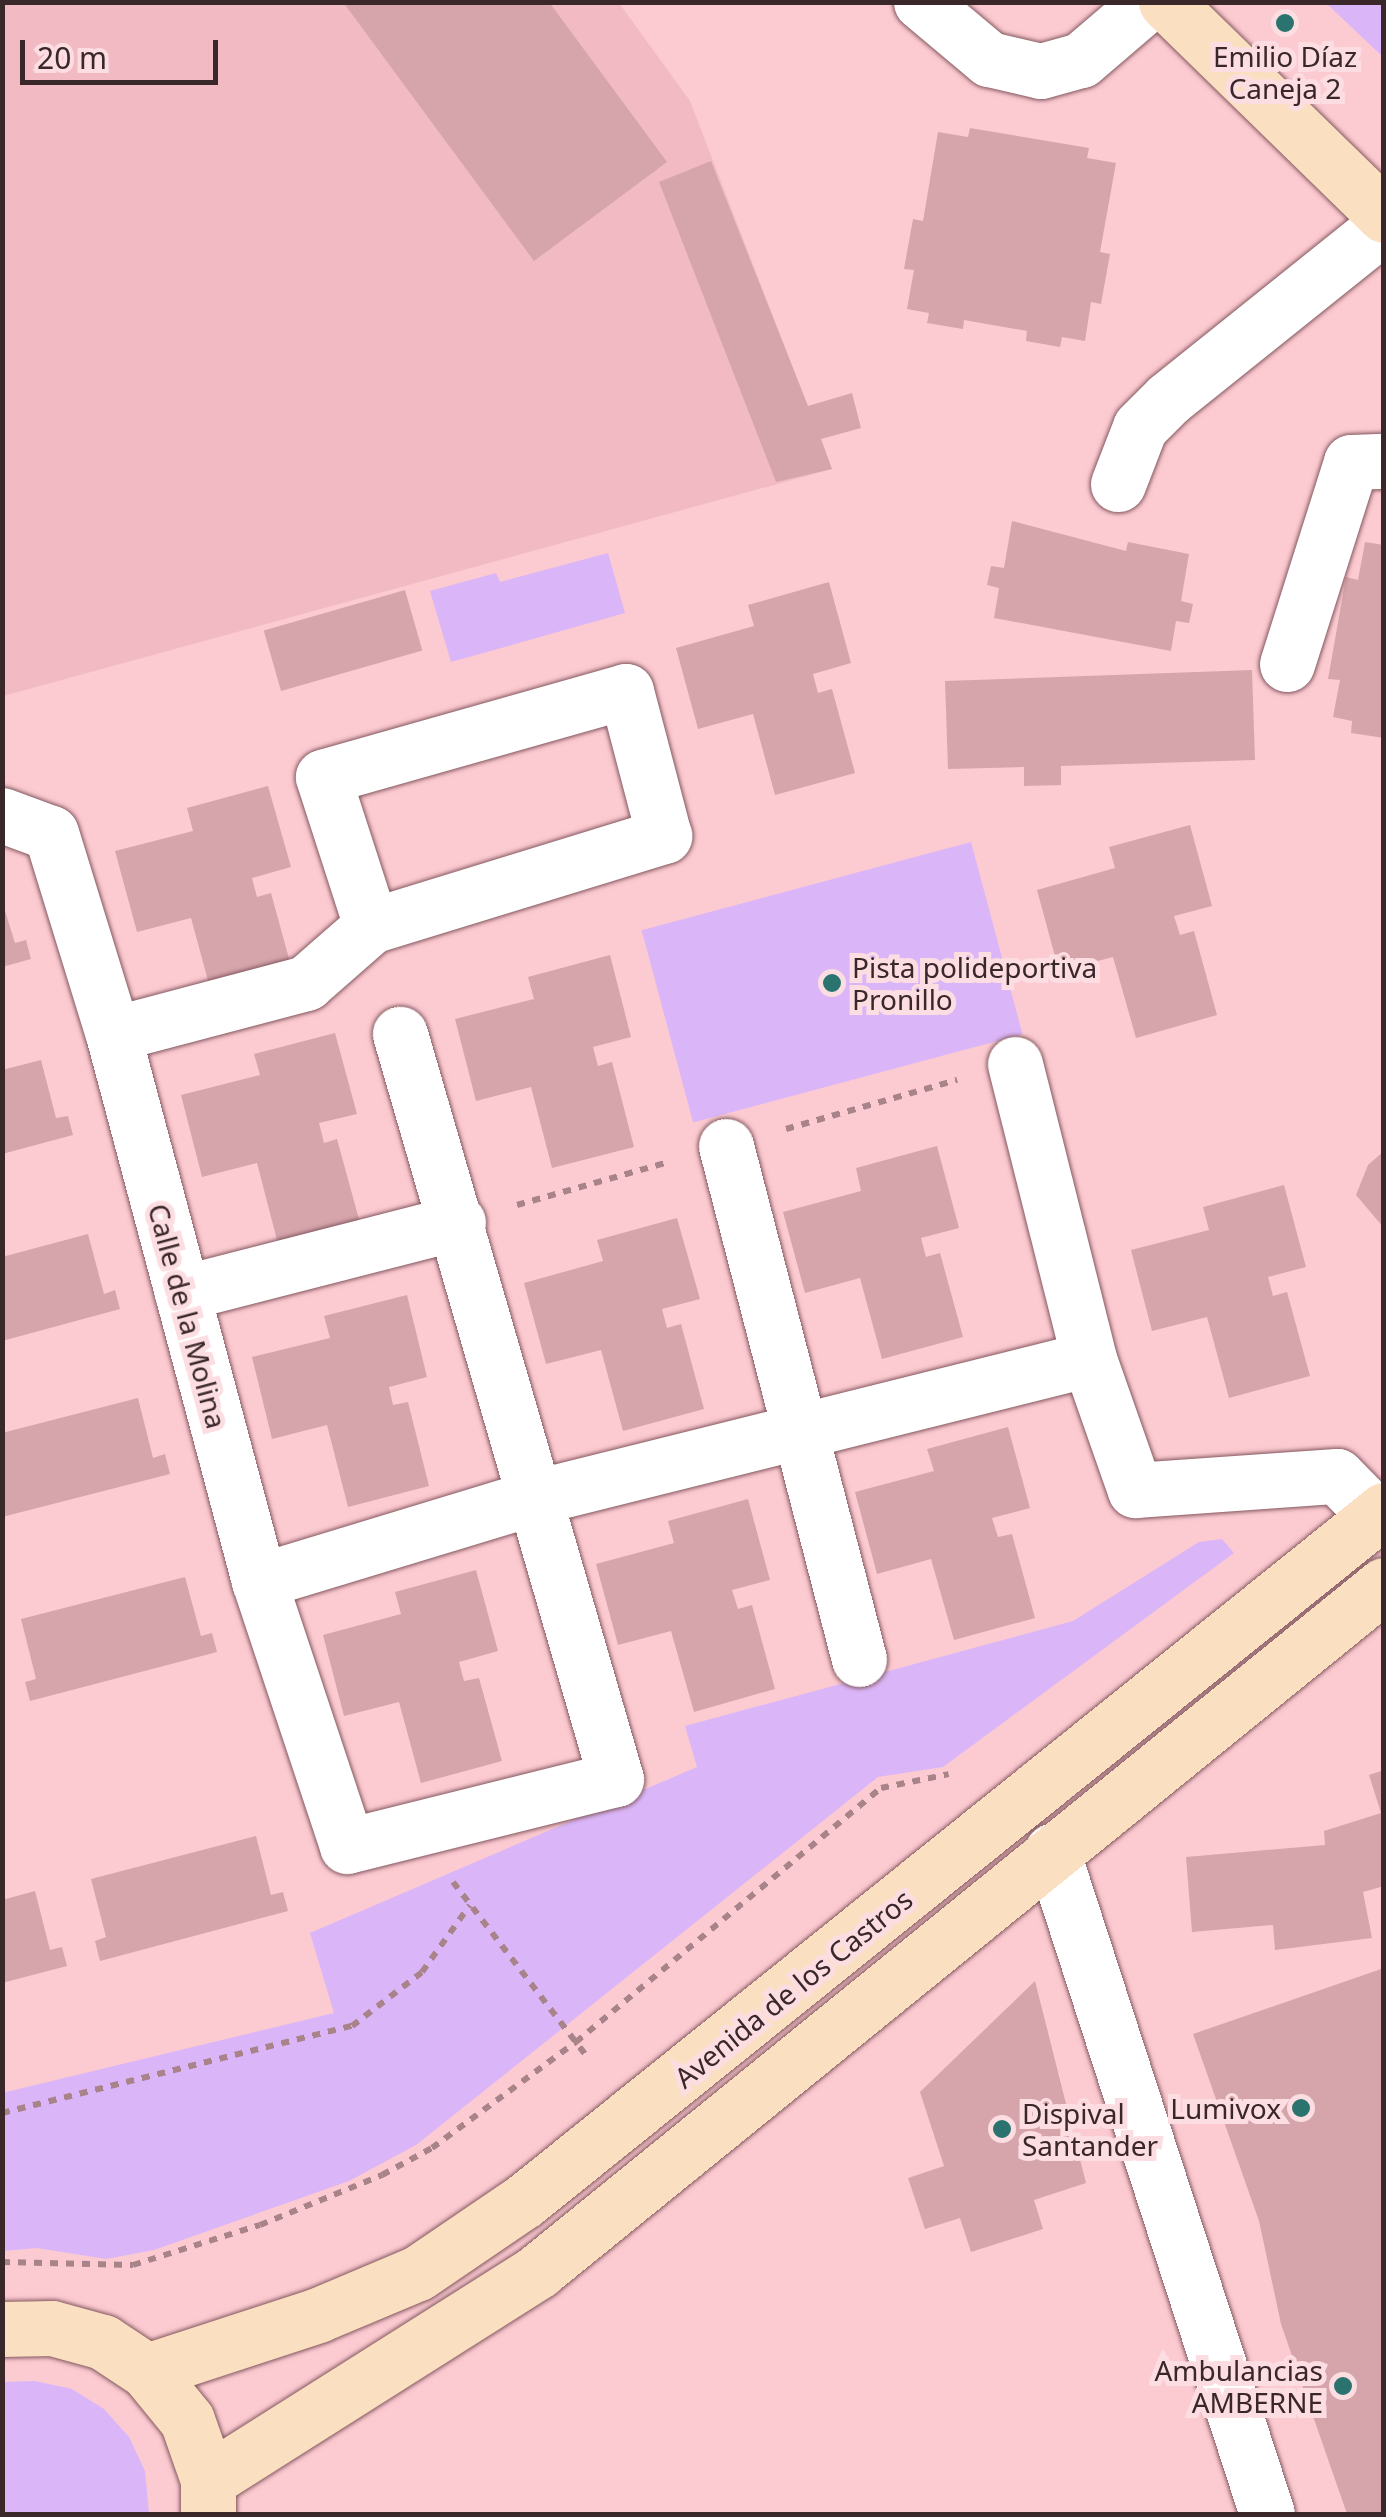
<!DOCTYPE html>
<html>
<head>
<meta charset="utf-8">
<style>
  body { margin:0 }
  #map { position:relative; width:1386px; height:2517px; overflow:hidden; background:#fccad1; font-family:"Noto Sans",sans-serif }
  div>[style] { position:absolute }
  .built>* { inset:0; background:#f2bac3 }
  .green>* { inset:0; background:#dab6f9; transform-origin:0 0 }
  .building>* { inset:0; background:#d6a5ac; transform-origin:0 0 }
  .path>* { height:6px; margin-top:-3px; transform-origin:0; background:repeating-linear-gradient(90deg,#a88389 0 8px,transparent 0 16px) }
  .roads { filter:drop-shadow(0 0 2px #83585f) drop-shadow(0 0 2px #83585f) }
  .minor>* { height:55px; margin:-27.5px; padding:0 27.5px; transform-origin:27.5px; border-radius:27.5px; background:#fff }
  .major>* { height:55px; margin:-27.5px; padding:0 27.5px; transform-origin:27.5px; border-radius:27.5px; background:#fadfc1 }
  .dots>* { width:28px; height:28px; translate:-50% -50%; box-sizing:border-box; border:5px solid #fcdde1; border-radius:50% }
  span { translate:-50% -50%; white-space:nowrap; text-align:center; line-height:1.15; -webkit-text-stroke:10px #fcdde1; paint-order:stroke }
  .poi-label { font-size:28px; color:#3a272a }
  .left { translate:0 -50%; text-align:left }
  .right { translate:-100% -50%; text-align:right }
  .street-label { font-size:28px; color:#3a272a }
  .frame { position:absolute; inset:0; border:5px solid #3a272a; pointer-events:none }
  .scale { position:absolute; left:20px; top:40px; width:198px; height:45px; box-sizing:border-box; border:5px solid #3a272a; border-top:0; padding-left:12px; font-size:30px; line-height:35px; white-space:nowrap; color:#3a272a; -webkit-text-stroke:8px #fcdde1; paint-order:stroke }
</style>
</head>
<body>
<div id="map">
  <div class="built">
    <div style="clip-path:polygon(3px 3px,619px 3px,690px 101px,832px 469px,3px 696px)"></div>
  </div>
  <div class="green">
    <div style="clip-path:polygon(1326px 3px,1383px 3px,1383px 57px,1382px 56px)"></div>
    <div style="clip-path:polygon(608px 553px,625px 613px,451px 662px,430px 591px,496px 573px,500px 582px)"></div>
    <div style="left:971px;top:842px;width:199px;height:341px;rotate:75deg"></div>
    <div style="clip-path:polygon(1222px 1539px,1234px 1553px,943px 1767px,878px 1777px,416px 2145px,349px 2181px,154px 2250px,106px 2259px,37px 2248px,3px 2251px,2px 2093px,334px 2013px,310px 1933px,697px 1767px,685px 1726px,1073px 1621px,1199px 1542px)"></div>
    <div style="clip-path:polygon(35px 2381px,72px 2389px,104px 2409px,129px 2437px,145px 2471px,149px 2514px,3px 2514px,3px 2382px)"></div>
  </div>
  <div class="building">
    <div style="clip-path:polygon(343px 2px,549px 2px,667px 162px,534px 261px)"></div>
    <div style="clip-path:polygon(970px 128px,1089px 148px,1087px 158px,1116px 163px,1100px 252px,1110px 254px,1101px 304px,1091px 302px,1085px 341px,1062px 337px,1060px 347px,1026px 341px,1027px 331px,964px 320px,963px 329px,927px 323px,929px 313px,907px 309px,914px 270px,904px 269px,913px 219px,923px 221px,938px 132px,968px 137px)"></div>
    <div style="clip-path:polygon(711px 161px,808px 406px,852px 393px,861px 428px,821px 439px,832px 469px,776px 482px,659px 182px)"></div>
    <div style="clip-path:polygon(1012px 521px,1126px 551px,1128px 542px,1189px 554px,1181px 601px,1193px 604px,1189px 623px,1176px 621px,1171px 651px,994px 618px,999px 588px,987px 585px,991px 566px,1004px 568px)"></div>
    <div style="clip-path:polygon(1365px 542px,1384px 545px,1384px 738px,1351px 733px,1352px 721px,1333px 717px,1340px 680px,1328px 679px,1346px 577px,1358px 580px)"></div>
    <div style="clip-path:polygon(829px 582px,851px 663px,813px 674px,818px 693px,832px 689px,855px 773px,775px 795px,753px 714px,698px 729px,676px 648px,754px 626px,748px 605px)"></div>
    <div style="left:405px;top:590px;width:63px;height:147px;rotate:74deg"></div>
    <div style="clip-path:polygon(1252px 670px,1255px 760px,1061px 766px,1061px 785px,1024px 786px,1024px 767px,948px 769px,945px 681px)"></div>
    <div style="clip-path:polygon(268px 786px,291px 867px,252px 878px,257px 897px,271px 893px,294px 977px,213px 999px,191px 918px,137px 932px,115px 851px,193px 831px,187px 808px)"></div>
    <div style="clip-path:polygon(1190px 825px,1212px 906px,1174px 916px,1180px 935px,1194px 931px,1217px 1015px,1136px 1038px,1113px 957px,1059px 971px,1037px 890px,1115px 868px,1109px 847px)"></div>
    <div style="clip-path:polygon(2px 901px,15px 943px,26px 940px,31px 959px,2px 967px)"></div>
    <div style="clip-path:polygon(610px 955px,631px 1037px,593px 1047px,598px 1066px,612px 1062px,634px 1147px,552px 1168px,531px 1087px,476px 1101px,455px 1019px,534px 999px,528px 977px)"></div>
    <div style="clip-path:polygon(335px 1033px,357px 1114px,319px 1123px,324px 1143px,337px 1139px,360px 1223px,278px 1244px,257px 1163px,202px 1177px,181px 1095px,260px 1075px,254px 1054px)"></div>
    <div style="clip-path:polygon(41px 1060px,56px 1118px,68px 1116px,73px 1135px,2px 1154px,2px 1070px)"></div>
    <div style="clip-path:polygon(937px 1146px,959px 1228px,921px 1238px,926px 1257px,940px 1253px,963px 1337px,882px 1359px,860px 1278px,805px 1293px,783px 1212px,861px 1191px,856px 1168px)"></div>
    <div style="clip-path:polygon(1384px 1151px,1384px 1228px,1356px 1195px,1368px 1165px)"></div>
    <div style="clip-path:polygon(1284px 1185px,1306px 1267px,1268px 1277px,1273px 1296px,1287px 1292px,1310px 1376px,1229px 1398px,1207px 1317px,1152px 1331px,1131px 1250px,1209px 1230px,1203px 1207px)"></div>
    <div style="clip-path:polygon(677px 1218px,700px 1299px,662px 1309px,667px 1328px,681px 1324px,704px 1409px,623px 1431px,601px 1350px,546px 1364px,524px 1283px,603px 1261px,597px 1240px)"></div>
    <div style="clip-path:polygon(88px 1234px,104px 1294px,115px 1290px,120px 1309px,2px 1341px,2px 1257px)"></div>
    <div style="clip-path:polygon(407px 1295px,427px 1377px,389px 1387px,393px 1405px,408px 1402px,429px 1486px,348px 1507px,327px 1425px,272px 1439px,252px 1357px,330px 1338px,324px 1316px)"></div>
    <div style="clip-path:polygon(138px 1398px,153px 1458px,165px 1454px,170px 1474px,2px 1517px,2px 1433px)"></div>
    <div style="clip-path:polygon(1008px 1427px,1030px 1508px,992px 1518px,998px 1537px,1012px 1534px,1035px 1618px,954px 1640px,931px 1559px,877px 1574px,855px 1492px,934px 1471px,927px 1449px)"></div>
    <div style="clip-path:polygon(748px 1499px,770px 1580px,732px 1590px,738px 1609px,752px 1605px,775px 1689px,694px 1712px,671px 1631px,618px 1645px,596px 1564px,674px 1543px,668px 1521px)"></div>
    <div style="clip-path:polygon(476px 1570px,498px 1651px,459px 1662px,464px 1681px,479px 1678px,502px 1761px,421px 1783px,399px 1702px,344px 1716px,323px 1635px,401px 1614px,395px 1592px)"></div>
    <div style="clip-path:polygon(185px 1577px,201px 1636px,212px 1633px,217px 1652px,30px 1701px,25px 1682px,36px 1679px,21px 1619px)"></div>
    <div style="clip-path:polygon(1384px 1770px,1384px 1886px,1363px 1892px,1372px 1938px,1275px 1950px,1273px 1925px,1192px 1932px,1186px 1857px,1325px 1845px,1324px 1831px,1381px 1813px,1369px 1775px)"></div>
    <div style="clip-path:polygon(256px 1836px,271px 1895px,283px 1892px,288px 1911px,100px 1961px,95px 1941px,106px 1937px,91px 1879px)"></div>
    <div style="clip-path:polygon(35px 1891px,50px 1950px,62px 1947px,67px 1966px,2px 1983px,2px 1900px)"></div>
    <div style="clip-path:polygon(1384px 1968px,1384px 2514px,1347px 2514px,1281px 2324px,1259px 2221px,1193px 2034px)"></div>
    <div style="clip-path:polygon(1035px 1981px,1086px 2183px,1034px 2200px,1043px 2229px,971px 2252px,960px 2218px,925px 2229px,908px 2178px,944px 2166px,920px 2092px)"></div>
  </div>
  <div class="path">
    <div style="left:786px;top:1129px;width:178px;rotate:-16deg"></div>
    <div style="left:517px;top:1205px;width:158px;rotate:-15.8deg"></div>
    <div style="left:453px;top:1882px;width:217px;rotate:52.5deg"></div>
    <div style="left:2px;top:2113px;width:361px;rotate:-14deg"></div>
    <div style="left:352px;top:2026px;width:88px;rotate:-37.6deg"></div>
    <div style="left:422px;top:1972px;width:82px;rotate:-54.4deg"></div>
    <div style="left:2px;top:2262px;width:131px;rotate:1.3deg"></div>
    <div style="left:133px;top:2265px;width:133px;rotate:-17.5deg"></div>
    <div style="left:260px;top:2225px;width:132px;rotate:-22.3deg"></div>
    <div style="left:382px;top:2175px;width:57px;rotate:-28.4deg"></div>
    <div style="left:432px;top:2148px;width:179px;rotate:-36.4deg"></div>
    <div style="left:576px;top:2042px;width:397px;rotate:-39.8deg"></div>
    <div style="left:881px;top:1788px;width:69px;rotate:-11.6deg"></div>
  </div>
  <div class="roads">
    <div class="minor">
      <div style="left:921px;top:2px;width:89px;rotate:40deg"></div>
      <div style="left:989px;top:59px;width:53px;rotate:13deg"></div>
      <div style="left:1041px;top:71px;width:41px;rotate:-15.4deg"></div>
      <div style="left:1081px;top:60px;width:89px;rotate:-40.5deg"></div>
      <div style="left:1118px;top:484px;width:61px;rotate:-68.9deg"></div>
      <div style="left:1140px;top:427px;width:40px;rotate:-45deg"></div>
      <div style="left:1168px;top:399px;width:277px;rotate:-38.7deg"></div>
      <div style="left:1287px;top:664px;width:212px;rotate:-72.4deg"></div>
      <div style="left:1351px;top:462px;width:33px;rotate:-2deg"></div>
      <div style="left:2px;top:815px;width:52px;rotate:20.2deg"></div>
      <div style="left:51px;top:833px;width:210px;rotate:72.9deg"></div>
      <div style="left:113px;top:1034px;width:566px;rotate:75.06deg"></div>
      <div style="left:259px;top:1581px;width:279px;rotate:71.6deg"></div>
      <div style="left:347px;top:1846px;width:277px;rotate:-14deg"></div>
      <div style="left:616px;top:1779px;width:776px;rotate:-106.17deg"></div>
      <div style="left:113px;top:1034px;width:200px;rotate:-14.8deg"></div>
      <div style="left:306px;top:983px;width:86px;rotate:-41.2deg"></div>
      <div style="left:371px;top:926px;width:307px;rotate:-17.1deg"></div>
      <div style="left:664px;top:836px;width:150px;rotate:-104.7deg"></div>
      <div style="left:626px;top:691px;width:315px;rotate:164.2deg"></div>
      <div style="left:323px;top:777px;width:157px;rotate:72.1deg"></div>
      <div style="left:1015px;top:1064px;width:304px;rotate:75.9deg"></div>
      <div style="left:726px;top:1146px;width:530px;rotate:75.47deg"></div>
      <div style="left:182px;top:1293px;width:285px;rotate:-14.4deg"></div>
      <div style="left:259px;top:1581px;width:285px;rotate:-16.9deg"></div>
      <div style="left:532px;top:1498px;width:574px;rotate:-14.01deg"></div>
      <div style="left:1089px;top:1359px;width:139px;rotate:70.7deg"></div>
      <div style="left:1135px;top:1490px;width:202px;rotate:-4deg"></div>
      <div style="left:1337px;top:1476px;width:56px;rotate:45.7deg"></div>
      <div style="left:1052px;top:1851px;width:697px;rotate:72.03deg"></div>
    </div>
    <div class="major">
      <div style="left:1166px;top:2px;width:305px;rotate:44.3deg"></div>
      <div style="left:2px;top:2329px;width:50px;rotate:-1.1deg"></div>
      <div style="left:52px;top:2328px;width:53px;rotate:15.4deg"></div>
      <div style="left:103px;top:2342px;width:53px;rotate:33.4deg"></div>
      <div style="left:147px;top:2371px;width:63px;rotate:50.8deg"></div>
      <div style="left:187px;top:2420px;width:64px;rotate:70.7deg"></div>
      <div style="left:208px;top:2480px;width:34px;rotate:90deg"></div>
      <div style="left:147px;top:2371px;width:180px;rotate:-18.1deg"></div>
      <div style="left:318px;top:2315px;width:108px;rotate:-22.8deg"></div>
      <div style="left:418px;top:2273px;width:128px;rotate:-34.2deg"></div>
      <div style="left:524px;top:2201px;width:1103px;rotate:-38.78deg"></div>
      <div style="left:208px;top:2480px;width:391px;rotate:-32.3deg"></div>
      <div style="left:538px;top:2271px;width:1089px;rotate:-39.04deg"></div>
    </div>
  </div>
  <div class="dots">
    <div style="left:1285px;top:23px;background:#2a736e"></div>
    <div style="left:832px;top:983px;background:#2a736e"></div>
    <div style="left:1301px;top:2108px;background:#2a736e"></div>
    <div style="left:1002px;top:2129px;background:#2a736e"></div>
    <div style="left:1343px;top:2386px;background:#2a736e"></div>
  </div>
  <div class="poi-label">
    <span style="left:1285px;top:72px">Emilio Díaz<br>Caneja 2</span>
    <span class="left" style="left:852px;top:983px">Pista polideportiva<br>Pronillo</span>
    <span class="right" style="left:1281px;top:2108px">Lumivox</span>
    <span class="left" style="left:1022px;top:2129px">Dispival<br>Santander</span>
    <span class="right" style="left:1323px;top:2386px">Ambulancias<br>AMBERNE</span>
  </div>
  <div class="street-label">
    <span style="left:188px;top:1316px;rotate:75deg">Calle de la Molina</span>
    <span style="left:793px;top:1988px;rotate:-39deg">Avenida de los Castros</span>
  </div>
  <div class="frame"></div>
  <div class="scale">20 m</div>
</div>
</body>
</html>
